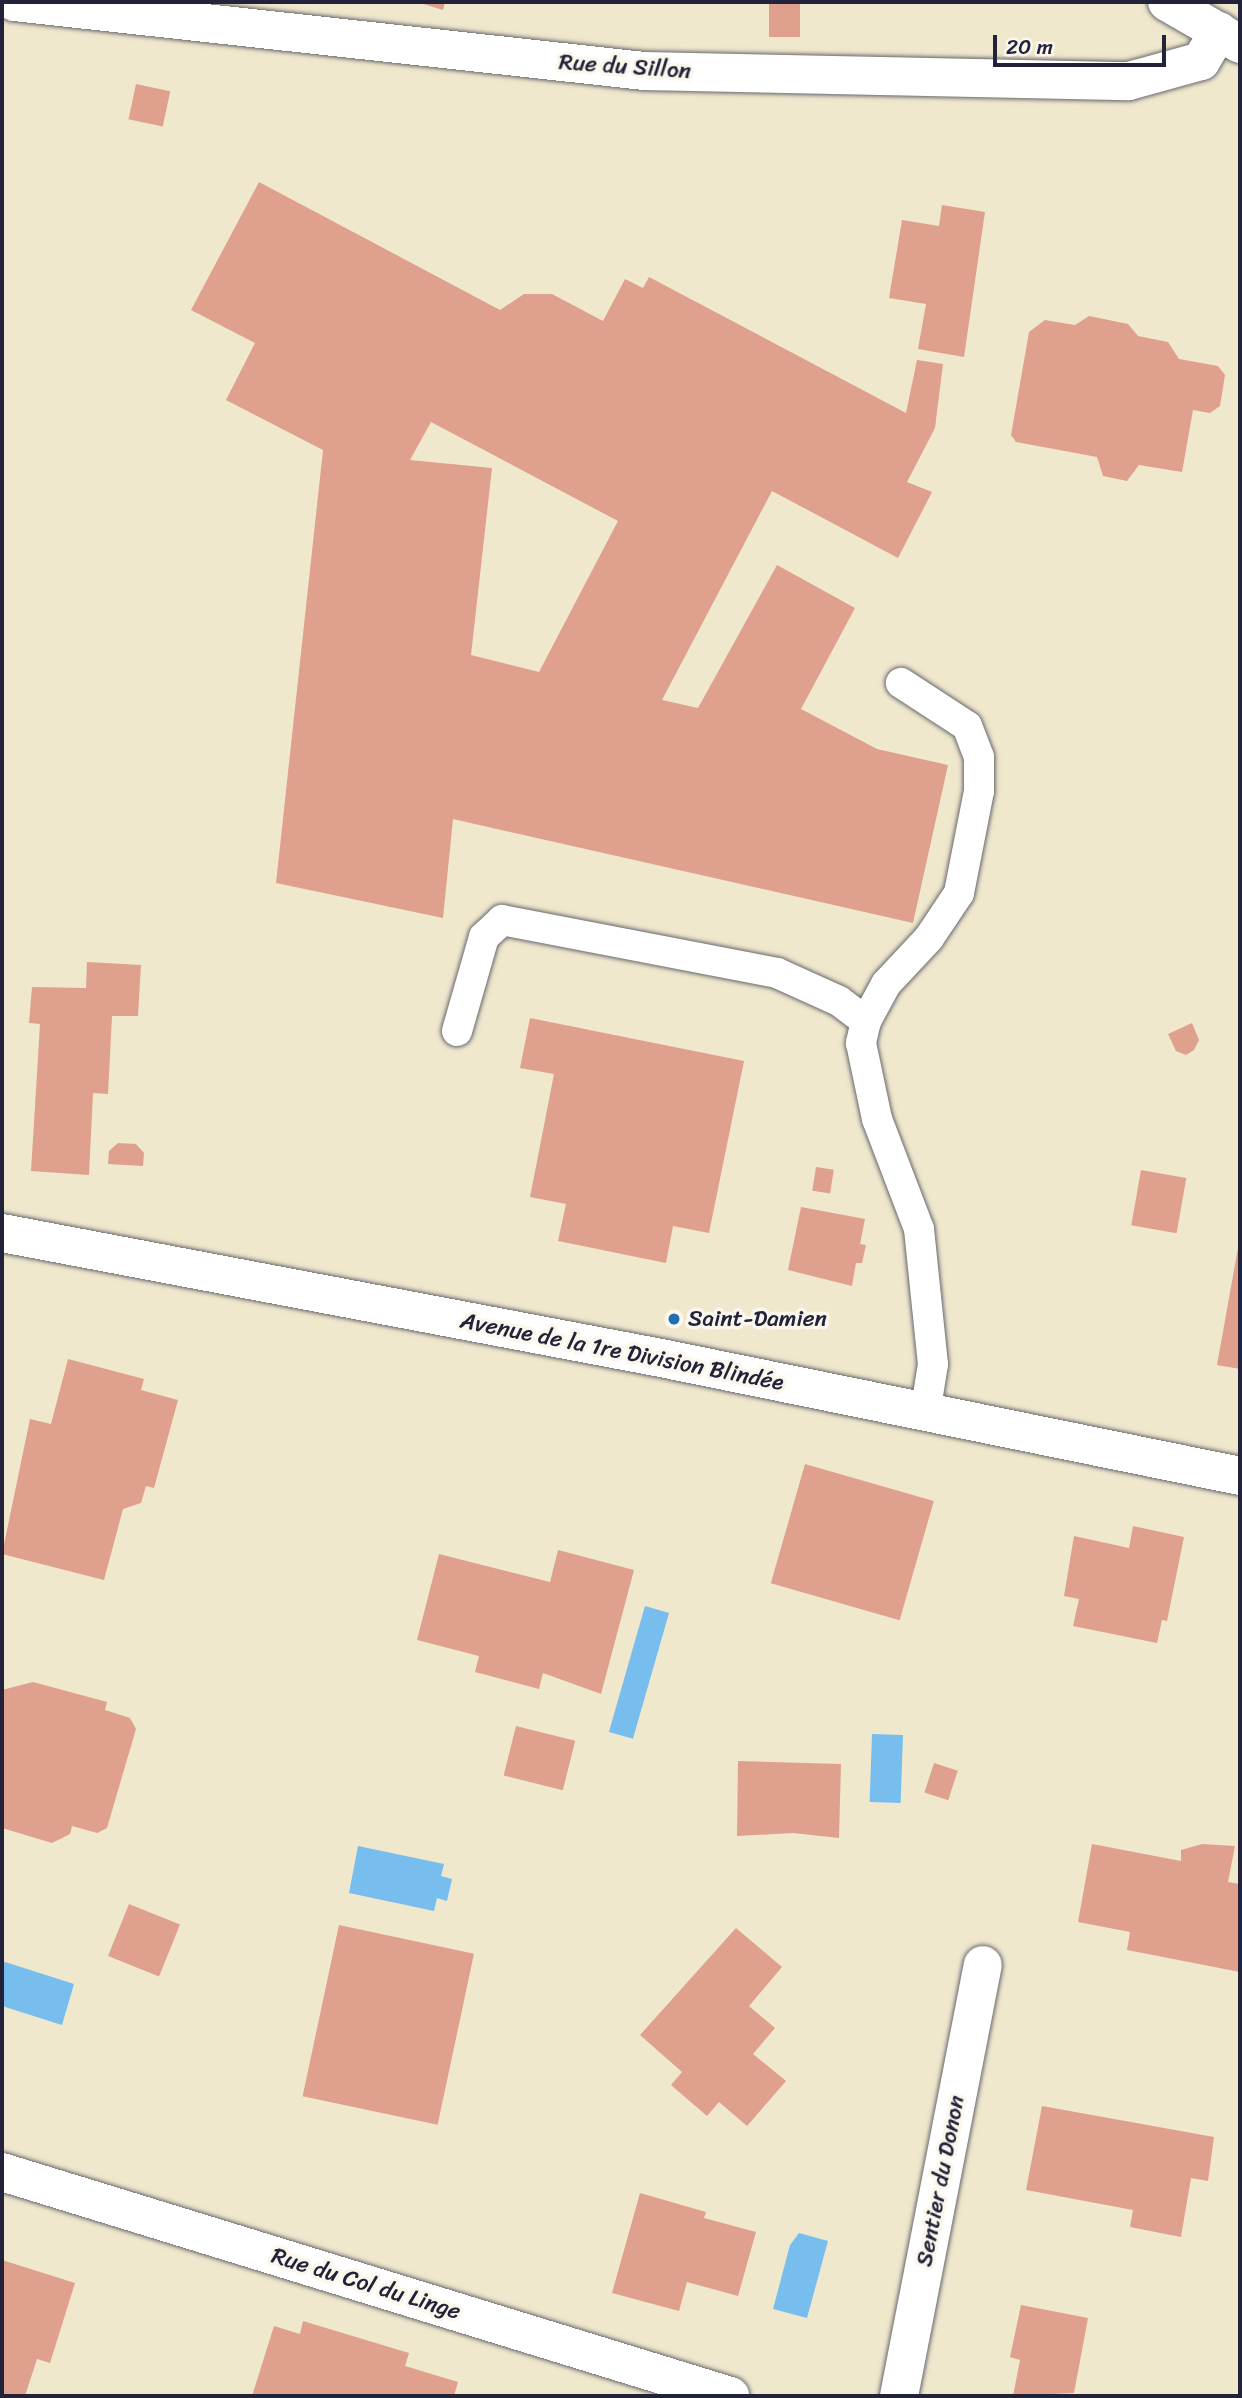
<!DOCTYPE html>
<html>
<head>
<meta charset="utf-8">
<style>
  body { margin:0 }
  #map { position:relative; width:1242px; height:2398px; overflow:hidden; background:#efe8cd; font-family:Sriracha,sans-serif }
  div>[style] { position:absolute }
  .water>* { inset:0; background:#77beee; transform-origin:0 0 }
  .building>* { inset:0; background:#e0a08e; transform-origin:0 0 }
  .roads { filter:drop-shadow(0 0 2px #6a676e) drop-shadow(0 0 2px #6a676e) }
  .lane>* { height:30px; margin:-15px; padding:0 15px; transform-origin:15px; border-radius:15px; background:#fff }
  .street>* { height:38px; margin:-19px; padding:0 19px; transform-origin:19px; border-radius:19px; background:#fff }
  .secondary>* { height:38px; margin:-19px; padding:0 19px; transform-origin:19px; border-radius:19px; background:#fff }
  .dots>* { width:19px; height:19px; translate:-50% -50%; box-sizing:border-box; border:4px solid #fbf7ec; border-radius:50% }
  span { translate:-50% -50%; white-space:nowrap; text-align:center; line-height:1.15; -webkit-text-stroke:7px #fbf7ec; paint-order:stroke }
  .street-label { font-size:23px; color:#22223b }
  .poi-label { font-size:23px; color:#22223b }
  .left { translate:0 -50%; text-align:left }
  .frame { position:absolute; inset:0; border:4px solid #22223b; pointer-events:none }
  .scale { position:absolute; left:993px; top:35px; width:173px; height:32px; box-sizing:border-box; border:4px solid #22223b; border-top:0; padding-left:9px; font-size:21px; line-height:24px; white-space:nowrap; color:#22223b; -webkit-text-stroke:5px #fbf7ec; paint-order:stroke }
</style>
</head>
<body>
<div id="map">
  <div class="water">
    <div style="left:645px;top:1606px;width:25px;height:131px;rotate:16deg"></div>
    <div style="left:872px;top:1734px;width:31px;height:68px;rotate:2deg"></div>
    <div style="clip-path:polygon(358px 1846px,444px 1864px,441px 1876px,452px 1879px,447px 1901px,437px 1898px,434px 1911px,349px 1893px)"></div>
    <div style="clip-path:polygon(2px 1961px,74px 1984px,62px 2025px,2px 2006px)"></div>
    <div style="clip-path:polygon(799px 2233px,828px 2241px,807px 2318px,773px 2309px,790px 2245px)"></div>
  </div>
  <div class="building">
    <div style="clip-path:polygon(417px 2px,445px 2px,443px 10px)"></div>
    <div style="left:769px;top:2px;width:31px;height:35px"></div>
    <div style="left:136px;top:84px;width:35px;height:36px;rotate:12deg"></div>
    <div style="clip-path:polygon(evenodd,259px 182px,500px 310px,524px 294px,552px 294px,603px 321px,625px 279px,643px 288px,649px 277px,906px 413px,917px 360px,943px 364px,935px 428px,907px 482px,932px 492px,898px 558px,772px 491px,662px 700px,698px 708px,777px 565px,855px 608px,801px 709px,877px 749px,948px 765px,913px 923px,453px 819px,443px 918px,276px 883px,323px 450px,226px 400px,255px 343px,191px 310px,259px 182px,431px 422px,618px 521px,539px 672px,471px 655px,492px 468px,410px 460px,431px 422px)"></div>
    <div style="clip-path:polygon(942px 205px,985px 212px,964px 357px,918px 349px,926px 304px,889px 298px,902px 220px,939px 226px)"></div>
    <div style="clip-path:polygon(1089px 316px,1128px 324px,1138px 336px,1168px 342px,1179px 359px,1218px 366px,1225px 375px,1220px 406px,1210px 413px,1193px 410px,1182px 472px,1139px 465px,1127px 481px,1103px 476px,1097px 457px,1016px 442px,1011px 435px,1029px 332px,1045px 320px,1075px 325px)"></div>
    <div style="clip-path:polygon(87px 962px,141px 965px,138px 1016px,112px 1016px,108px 1094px,93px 1093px,89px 1175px,31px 1171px,40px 1024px,29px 1023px,32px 987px,86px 988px)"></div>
    <div style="clip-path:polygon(530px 1018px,744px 1061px,709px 1233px,673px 1226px,666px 1263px,558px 1241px,566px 1204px,530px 1197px,554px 1074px,520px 1068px)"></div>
    <div style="clip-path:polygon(1192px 1023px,1199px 1040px,1194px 1050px,1186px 1055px,1176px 1051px,1168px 1034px)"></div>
    <div style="clip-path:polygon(118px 1143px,136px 1144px,144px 1153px,143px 1166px,108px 1164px,109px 1151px)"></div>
    <div style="left:816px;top:1167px;width:18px;height:24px;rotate:9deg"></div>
    <div style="left:1141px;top:1170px;width:46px;height:56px;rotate:10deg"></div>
    <div style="clip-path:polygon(801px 1207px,865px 1219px,860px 1244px,866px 1245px,862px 1263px,856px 1263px,852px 1286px,788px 1270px)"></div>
    <div style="clip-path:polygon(1238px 1248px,1240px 1248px,1240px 1369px,1217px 1365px)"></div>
    <div style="clip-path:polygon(68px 1359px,144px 1379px,141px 1390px,178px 1400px,154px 1488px,146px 1486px,141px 1503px,123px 1509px,104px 1580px,2px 1554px,30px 1419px,51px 1424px)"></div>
    <div style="left:805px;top:1464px;width:134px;height:124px;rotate:16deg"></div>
    <div style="clip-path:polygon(1133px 1526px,1184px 1537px,1167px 1621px,1162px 1620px,1157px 1643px,1073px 1626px,1079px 1599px,1064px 1596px,1074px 1536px,1129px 1548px)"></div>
    <div style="clip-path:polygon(558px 1550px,634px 1570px,601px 1694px,543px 1673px,539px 1689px,475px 1672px,479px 1656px,417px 1640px,439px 1554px,550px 1582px)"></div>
    <div style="clip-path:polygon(33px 1682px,107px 1702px,105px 1710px,130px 1718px,136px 1729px,107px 1828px,97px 1833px,72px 1826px,70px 1834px,52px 1843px,2px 1828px,2px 1690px)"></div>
    <div style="left:516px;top:1726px;width:61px;height:51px;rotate:14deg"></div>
    <div style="clip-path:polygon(738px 1761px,841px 1764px,839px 1838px,793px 1833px,737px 1836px)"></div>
    <div style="left:934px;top:1763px;width:25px;height:31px;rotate:18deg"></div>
    <div style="clip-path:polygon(1092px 1844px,1181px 1861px,1181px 1850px,1202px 1844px,1235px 1846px,1228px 1882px,1240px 1884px,1240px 1972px,1127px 1950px,1130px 1932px,1078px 1922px)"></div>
    <div style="left:129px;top:1904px;width:55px;height:56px;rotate:22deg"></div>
    <div style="left:339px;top:1925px;width:138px;height:175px;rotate:12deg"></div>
    <div style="clip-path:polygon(736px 1928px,782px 1967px,749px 2006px,775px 2028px,753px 2054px,786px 2081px,747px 2126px,719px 2102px,707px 2116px,671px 2085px,682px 2072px,640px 2035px)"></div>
    <div style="clip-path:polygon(1042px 2106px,1214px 2137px,1208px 2181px,1191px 2178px,1181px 2237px,1130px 2227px,1133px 2210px,1026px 2190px)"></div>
    <div style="clip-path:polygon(640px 2193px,706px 2212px,704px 2218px,756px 2232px,738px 2296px,687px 2282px,679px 2311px,612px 2293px)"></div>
    <div style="clip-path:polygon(2px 2260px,75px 2283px,50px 2363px,37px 2359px,25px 2396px,2px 2396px)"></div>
    <div style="clip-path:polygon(1021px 2305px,1088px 2318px,1074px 2393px,1013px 2396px,1020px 2360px,1010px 2357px)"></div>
    <div style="clip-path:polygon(303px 2321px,409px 2353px,405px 2366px,458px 2382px,454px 2396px,252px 2396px,274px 2326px,300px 2334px)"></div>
  </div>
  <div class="roads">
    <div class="lane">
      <div style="left:866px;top:1021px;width:42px;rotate:-61.6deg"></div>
      <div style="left:886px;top:984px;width:63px;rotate:-46.9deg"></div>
      <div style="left:929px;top:938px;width:54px;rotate:-56.3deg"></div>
      <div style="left:959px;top:893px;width:104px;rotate:-78.9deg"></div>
      <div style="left:979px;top:791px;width:34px;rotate:-90deg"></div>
      <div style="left:979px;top:757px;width:33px;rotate:-111deg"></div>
      <div style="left:967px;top:726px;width:79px;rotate:-146.9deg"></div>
      <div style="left:457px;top:1031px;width:98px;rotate:-74deg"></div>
      <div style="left:484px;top:937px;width:25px;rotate:-43deg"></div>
      <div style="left:502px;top:920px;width:280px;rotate:10.9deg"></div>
      <div style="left:777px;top:973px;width:68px;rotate:24.3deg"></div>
      <div style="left:839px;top:1001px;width:34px;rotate:37deg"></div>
      <div style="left:866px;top:1021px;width:23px;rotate:103deg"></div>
      <div style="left:861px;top:1043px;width:78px;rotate:78.1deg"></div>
      <div style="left:877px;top:1119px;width:118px;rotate:69.1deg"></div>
      <div style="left:919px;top:1229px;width:136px;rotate:84.1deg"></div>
      <div style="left:933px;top:1364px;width:51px;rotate:99.1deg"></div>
    </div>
    <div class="street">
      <div style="left:14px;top:2px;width:634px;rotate:6.25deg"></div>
      <div style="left:644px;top:71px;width:485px;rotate:1.2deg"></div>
      <div style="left:1129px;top:81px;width:75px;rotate:-15.5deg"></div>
      <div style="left:1201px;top:61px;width:35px;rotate:-59deg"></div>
      <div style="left:2px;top:2172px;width:762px;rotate:17.1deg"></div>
      <div style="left:899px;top:2396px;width:439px;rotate:-79deg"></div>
    </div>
    <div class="secondary">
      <div style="left:1167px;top:2px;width:84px;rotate:29.9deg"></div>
      <div style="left:2px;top:1233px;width:676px;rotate:10.74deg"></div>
      <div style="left:666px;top:1359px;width:586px;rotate:11.52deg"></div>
    </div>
  </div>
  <div class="dots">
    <div style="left:674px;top:1319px;background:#1f6fb2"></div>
  </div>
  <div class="street-label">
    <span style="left:625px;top:67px;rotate:4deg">Rue du Sillon</span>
    <span style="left:622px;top:1352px;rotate:11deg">Avenue de la 1re Division Blindée</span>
    <span style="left:941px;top:2181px;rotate:-79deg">Sentier du Donon</span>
    <span style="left:366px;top:2284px;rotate:17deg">Rue du Col du Linge</span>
  </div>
  <div class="poi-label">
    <span class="left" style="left:688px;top:1319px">Saint-Damien</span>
  </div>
  <div class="frame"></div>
  <div class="scale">20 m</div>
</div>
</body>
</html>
